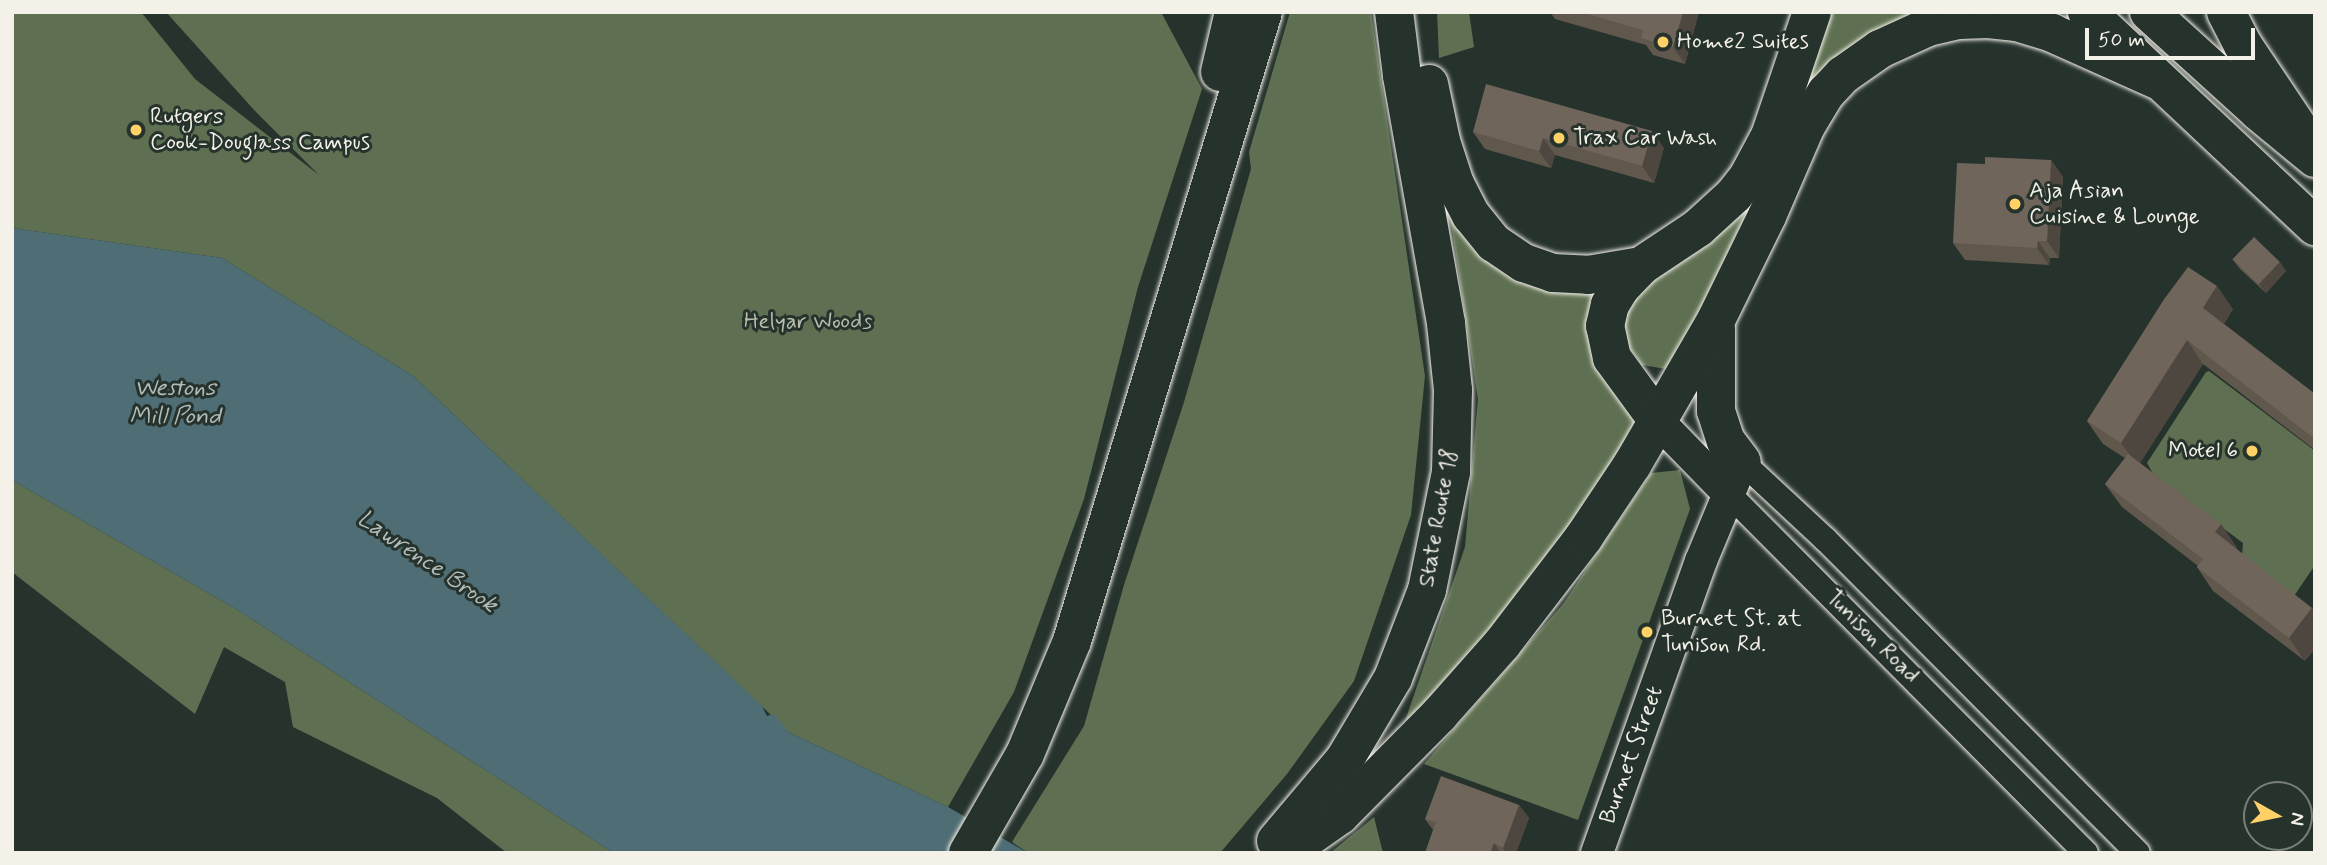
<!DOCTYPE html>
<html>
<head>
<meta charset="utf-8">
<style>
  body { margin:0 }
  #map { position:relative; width:2327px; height:865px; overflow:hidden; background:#26332d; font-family:Mynerve,sans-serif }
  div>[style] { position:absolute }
  .green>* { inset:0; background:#5f7052 }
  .water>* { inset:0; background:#4e6d74 }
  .roads { filter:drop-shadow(0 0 2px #f4f1e8) drop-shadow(0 0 2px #f4f1e8) }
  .minor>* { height:24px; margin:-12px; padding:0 12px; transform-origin:12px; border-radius:12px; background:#26332d }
  .tertiary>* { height:32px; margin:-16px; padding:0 16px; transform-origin:16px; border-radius:16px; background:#26332d }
  .trunk>* { height:38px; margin:-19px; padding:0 19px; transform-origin:19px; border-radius:19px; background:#26332d }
  .wall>* { inset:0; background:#60574d }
  .shaded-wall>* { inset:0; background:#4e473f }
  .building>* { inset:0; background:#70655a; transform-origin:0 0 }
  .dots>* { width:19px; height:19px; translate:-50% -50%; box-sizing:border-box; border:4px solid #26332d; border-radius:50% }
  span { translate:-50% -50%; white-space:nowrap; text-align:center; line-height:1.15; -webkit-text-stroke:6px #26332d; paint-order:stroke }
  .poi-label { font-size:23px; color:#f4f1e8 }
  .left { translate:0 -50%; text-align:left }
  .right { translate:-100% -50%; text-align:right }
  .park-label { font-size:23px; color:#b8bdac }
  .street-label { font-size:23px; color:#f4f1e8 }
  .water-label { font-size:24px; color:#b2bcba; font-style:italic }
  .frame { position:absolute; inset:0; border:14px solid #f4f1e8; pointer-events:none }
  .north { position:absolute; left:2243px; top:781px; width:70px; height:70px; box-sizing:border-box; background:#26332d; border:2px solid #787f78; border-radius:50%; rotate:99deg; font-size:19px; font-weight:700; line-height:28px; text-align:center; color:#f4f1e8 }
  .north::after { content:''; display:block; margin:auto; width:24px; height:32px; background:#ffd166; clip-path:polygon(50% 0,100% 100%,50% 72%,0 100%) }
  .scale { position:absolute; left:2085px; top:28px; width:170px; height:32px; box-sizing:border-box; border:4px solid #f4f1e8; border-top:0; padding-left:9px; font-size:21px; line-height:24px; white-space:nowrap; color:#f4f1e8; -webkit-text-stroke:5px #26332d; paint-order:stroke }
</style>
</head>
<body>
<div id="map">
  <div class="green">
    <div style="clip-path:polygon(12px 12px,141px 12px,195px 79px,319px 175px,255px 111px,166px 12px,1161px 12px,1202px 89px,1138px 287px,1084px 499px,1014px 692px,948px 807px,790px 733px,413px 376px,222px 258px,12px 228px)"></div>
    <div style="clip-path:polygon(1290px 12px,1371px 12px,1425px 376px,1411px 515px,1354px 681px,1287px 774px,1220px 853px,1028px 853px,1012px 842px,1084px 726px,1124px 585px,1184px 402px,1251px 169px,1249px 152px)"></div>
    <div style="clip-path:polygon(1437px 12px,1469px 12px,1474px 47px,1439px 58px)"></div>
    <div style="clip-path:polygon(1825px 12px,1915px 12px,1804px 98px)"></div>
    <div style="clip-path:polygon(1444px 177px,1500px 267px,1597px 296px,1592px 360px,1638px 420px,1539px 574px,1432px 700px,1405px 721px,1465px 547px,1478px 399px)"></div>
    <div style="clip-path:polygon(1759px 187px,1687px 344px,1666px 369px,1642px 365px,1623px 338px,1624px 303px)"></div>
    <div style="clip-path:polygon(2209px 371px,2315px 451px,2315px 565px,2294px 596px,2242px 556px,2243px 543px,2155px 477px,2147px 463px,2206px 372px)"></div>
    <div style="clip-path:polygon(1680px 470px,1690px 509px,1578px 820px,1424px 764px,1563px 604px,1651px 473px)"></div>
    <div style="clip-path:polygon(12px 480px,236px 609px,614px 853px,507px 853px,437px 798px,293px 727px,285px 682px,224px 647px,195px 714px,12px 572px)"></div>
    <div style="clip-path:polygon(1374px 817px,1383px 853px,1330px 853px)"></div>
  </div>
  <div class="water">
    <div style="clip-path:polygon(12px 228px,222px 258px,413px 376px,762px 706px,767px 716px,774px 714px,790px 733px,948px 807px,1028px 853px,614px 853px,236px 609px,12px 480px)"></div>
  </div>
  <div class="roads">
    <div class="minor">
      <div style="left:1742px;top:462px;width:113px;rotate:42.9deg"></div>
      <div style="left:1825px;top:539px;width:443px;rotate:45.1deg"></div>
      <div style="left:1729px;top:494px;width:506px;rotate:45.16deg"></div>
    </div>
    <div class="tertiary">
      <div style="left:1658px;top:421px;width:102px;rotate:45.8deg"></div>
      <div style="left:1597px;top:853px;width:310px;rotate:-70.4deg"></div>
      <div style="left:1701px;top:561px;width:107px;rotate:-67.5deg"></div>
    </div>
    <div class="trunk">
      <div style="left:2087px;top:12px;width:313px;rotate:43.2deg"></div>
      <div style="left:2149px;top:12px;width:147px;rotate:42.2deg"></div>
      <div style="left:2258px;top:111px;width:74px;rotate:39.5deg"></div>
      <div style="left:2226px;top:12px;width:37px;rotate:63deg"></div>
      <div style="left:2243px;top:45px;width:102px;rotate:56.2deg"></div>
      <div style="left:1220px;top:72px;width:62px;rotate:-76.9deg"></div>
      <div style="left:1429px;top:84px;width:58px;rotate:78.1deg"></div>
      <div style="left:1441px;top:141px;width:45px;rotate:72deg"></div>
      <div style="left:1455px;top:184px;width:35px;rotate:63deg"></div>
      <div style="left:1471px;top:215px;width:36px;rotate:51deg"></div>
      <div style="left:1494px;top:243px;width:36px;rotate:34deg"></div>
      <div style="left:1524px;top:263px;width:31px;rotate:19deg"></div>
      <div style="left:1553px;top:273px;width:35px;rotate:3deg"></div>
      <div style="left:1588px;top:275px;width:54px;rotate:-9.6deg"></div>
      <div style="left:1716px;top:328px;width:83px;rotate:90deg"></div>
      <div style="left:1716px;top:411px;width:32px;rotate:72deg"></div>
      <div style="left:1726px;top:441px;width:26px;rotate:53deg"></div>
      <div style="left:1658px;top:421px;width:78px;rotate:-126.1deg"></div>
      <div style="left:1612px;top:358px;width:33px;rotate:-102deg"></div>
      <div style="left:1605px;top:326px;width:22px;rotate:-77deg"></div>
      <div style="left:1610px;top:305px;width:21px;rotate:-59deg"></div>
      <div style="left:1621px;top:287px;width:29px;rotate:-46deg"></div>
      <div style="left:1641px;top:266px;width:69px;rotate:-33.7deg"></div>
      <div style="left:1698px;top:228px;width:49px;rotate:-42.5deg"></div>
      <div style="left:1734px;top:195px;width:23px;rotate:-52deg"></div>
      <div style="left:1748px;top:177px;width:47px;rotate:-61.8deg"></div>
      <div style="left:1770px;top:136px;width:131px;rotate:-71.3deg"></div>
      <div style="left:1276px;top:841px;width:107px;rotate:-49.9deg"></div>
      <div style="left:1345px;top:759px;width:94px;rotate:-59.3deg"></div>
      <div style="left:1393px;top:678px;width:94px;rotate:-68.9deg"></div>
      <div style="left:1427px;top:590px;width:120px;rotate:-78.5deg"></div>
      <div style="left:1451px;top:472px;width:82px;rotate:-88.6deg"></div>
      <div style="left:1453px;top:390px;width:67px;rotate:-96deg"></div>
      <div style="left:1446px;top:323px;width:252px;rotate:-100.1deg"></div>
      <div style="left:1402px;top:75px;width:64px;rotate:-97.2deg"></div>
      <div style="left:968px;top:853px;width:114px;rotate:-60.1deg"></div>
      <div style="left:1025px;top:754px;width:122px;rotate:-67.4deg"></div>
      <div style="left:1072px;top:641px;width:657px;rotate:-73.11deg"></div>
      <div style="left:1286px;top:853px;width:66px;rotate:-35.1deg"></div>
      <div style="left:1340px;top:815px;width:141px;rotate:-45.3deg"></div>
      <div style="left:1439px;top:715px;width:95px;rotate:-48.4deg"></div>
      <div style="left:1502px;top:644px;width:135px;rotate:-52.5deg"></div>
      <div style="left:1584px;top:537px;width:87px;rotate:-56.3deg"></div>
      <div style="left:1632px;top:465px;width:168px;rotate:-59.9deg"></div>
      <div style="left:1716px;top:320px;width:116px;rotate:-63.9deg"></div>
      <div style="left:1767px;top:216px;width:98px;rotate:-66.6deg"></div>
      <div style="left:1806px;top:126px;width:39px;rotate:-59deg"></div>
      <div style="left:1826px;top:93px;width:25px;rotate:-47deg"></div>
      <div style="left:1843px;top:75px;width:45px;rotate:-35.1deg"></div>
      <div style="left:1880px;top:49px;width:53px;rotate:-24.6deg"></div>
      <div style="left:1928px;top:27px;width:32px;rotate:-13deg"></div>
      <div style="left:1959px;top:20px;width:29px;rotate:-2deg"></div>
      <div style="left:1988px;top:19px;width:29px;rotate:6deg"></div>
      <div style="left:2017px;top:22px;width:37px;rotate:17deg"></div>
      <div style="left:2052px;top:33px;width:115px;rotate:24.1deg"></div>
    </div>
  </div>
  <div class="wall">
    <div style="clip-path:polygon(1550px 12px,1699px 12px,1685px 64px,1653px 55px,1646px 45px,1555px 19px)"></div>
    <div style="clip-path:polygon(1473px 132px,1664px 148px,1654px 183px,1555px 155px,1551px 168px,1485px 149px)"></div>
    <div style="clip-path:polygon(2051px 160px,2063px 177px,2059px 258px,2050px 258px,2049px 265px,1965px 260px,1953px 243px,1985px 164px)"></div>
    <div style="clip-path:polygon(2233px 260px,2286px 271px,2266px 293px,2240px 269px)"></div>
    <div style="clip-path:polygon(2165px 298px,2233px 309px,2224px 324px,2315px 394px,2315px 450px,2203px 364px,2140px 463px,2221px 524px,2237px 548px,2236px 549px,2305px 661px,2213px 591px,2197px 567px,2198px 566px,2122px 507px,2105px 484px,2125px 458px,2103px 444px,2087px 421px)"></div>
    <div style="clip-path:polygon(1519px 805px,1529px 818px,1516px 853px,1425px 853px,1433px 830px,1425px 819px)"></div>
  </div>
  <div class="shaded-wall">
    <div style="clip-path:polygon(1683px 12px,1699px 12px,1685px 64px,1673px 47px)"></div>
    <div style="clip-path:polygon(1652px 131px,1664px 148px,1654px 183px,1642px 166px)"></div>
    <div style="clip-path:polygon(1543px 138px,1555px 155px,1551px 168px,1539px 151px)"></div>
    <div style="clip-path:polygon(2051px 160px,2063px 177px,2059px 258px,2047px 241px)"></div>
    <div style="clip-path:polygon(2038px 241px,2050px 258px,2049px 265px,2037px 248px)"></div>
    <div style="clip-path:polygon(2280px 262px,2286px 271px,2266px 293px,2259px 284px)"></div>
    <div style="clip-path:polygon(2217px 286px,2233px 309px,2220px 331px,2203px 308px)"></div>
    <div style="clip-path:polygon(2187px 340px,2203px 364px,2138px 466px,2121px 443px)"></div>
    <div style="clip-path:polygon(2221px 524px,2237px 548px,2231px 556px,2215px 532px)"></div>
    <div style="clip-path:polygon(2312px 608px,2315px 612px,2315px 649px,2305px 661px,2289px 638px)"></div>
    <div style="clip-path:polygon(1519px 805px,1529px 818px,1516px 853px,1507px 853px,1503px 848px)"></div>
    <div style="clip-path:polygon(1494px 843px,1501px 853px,1490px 853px)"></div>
  </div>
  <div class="building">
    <div style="clip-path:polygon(1580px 12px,1683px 12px,1673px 47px,1641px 38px,1643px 30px)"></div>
    <div style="clip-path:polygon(1486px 84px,1652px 131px,1642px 166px,1543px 138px,1539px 151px,1473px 132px)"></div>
    <div style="clip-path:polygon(1985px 157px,2051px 160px,2047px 241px,2038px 241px,2037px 248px,1953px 243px,1957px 163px,1985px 164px)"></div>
    <div style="left:2254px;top:237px;width:36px;height:31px;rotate:44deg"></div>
    <div style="clip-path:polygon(2188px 267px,2217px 286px,2203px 308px,2315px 394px,2315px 439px,2187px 340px,2121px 443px,2087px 421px,2165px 298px)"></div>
    <div style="clip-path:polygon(2128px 454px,2221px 524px,2215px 532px,2312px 608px,2289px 638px,2197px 567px,2203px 559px,2105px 484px)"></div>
    <div style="clip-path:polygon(1441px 776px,1519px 805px,1503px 848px,1494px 843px,1490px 853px,1425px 853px,1436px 822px,1425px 819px)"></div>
  </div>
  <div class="dots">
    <div style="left:1663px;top:42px;background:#ffd166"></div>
    <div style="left:136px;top:130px;background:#ffd166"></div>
    <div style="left:1559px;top:138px;background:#ffd166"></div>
    <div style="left:2015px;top:204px;background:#ffd166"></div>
    <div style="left:2252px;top:451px;background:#ffd166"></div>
    <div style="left:1647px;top:632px;background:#ffd166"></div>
  </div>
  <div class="poi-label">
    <span class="left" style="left:1677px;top:42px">Home2 Suites</span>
    <span class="left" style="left:150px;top:130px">Rutgers<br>Cook-Douglass Campus</span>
    <span class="left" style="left:1573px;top:138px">Trax Car Wash</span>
    <span class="left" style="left:2029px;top:204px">Aja Asian<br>Cuisine &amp; Lounge</span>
    <span class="right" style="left:2238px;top:451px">Motel 6</span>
    <span class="left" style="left:1661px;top:632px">Burnet St. at<br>Tunison Rd.</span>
  </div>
  <div class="park-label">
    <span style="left:808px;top:322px">Helyar Woods</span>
  </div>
  <div class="street-label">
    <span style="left:1439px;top:518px;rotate:-80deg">State Route 18</span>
    <span style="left:1872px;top:637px;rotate:45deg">Tunison Road</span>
    <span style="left:1632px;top:755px;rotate:-70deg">Burnet Street</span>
  </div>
  <div class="water-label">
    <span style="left:175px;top:403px">Westons<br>Mill Pond</span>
    <span style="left:427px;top:562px;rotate:34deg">Lawrence Brook</span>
  </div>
  <div class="frame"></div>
  <div class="north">N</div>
  <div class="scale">50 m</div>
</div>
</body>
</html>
